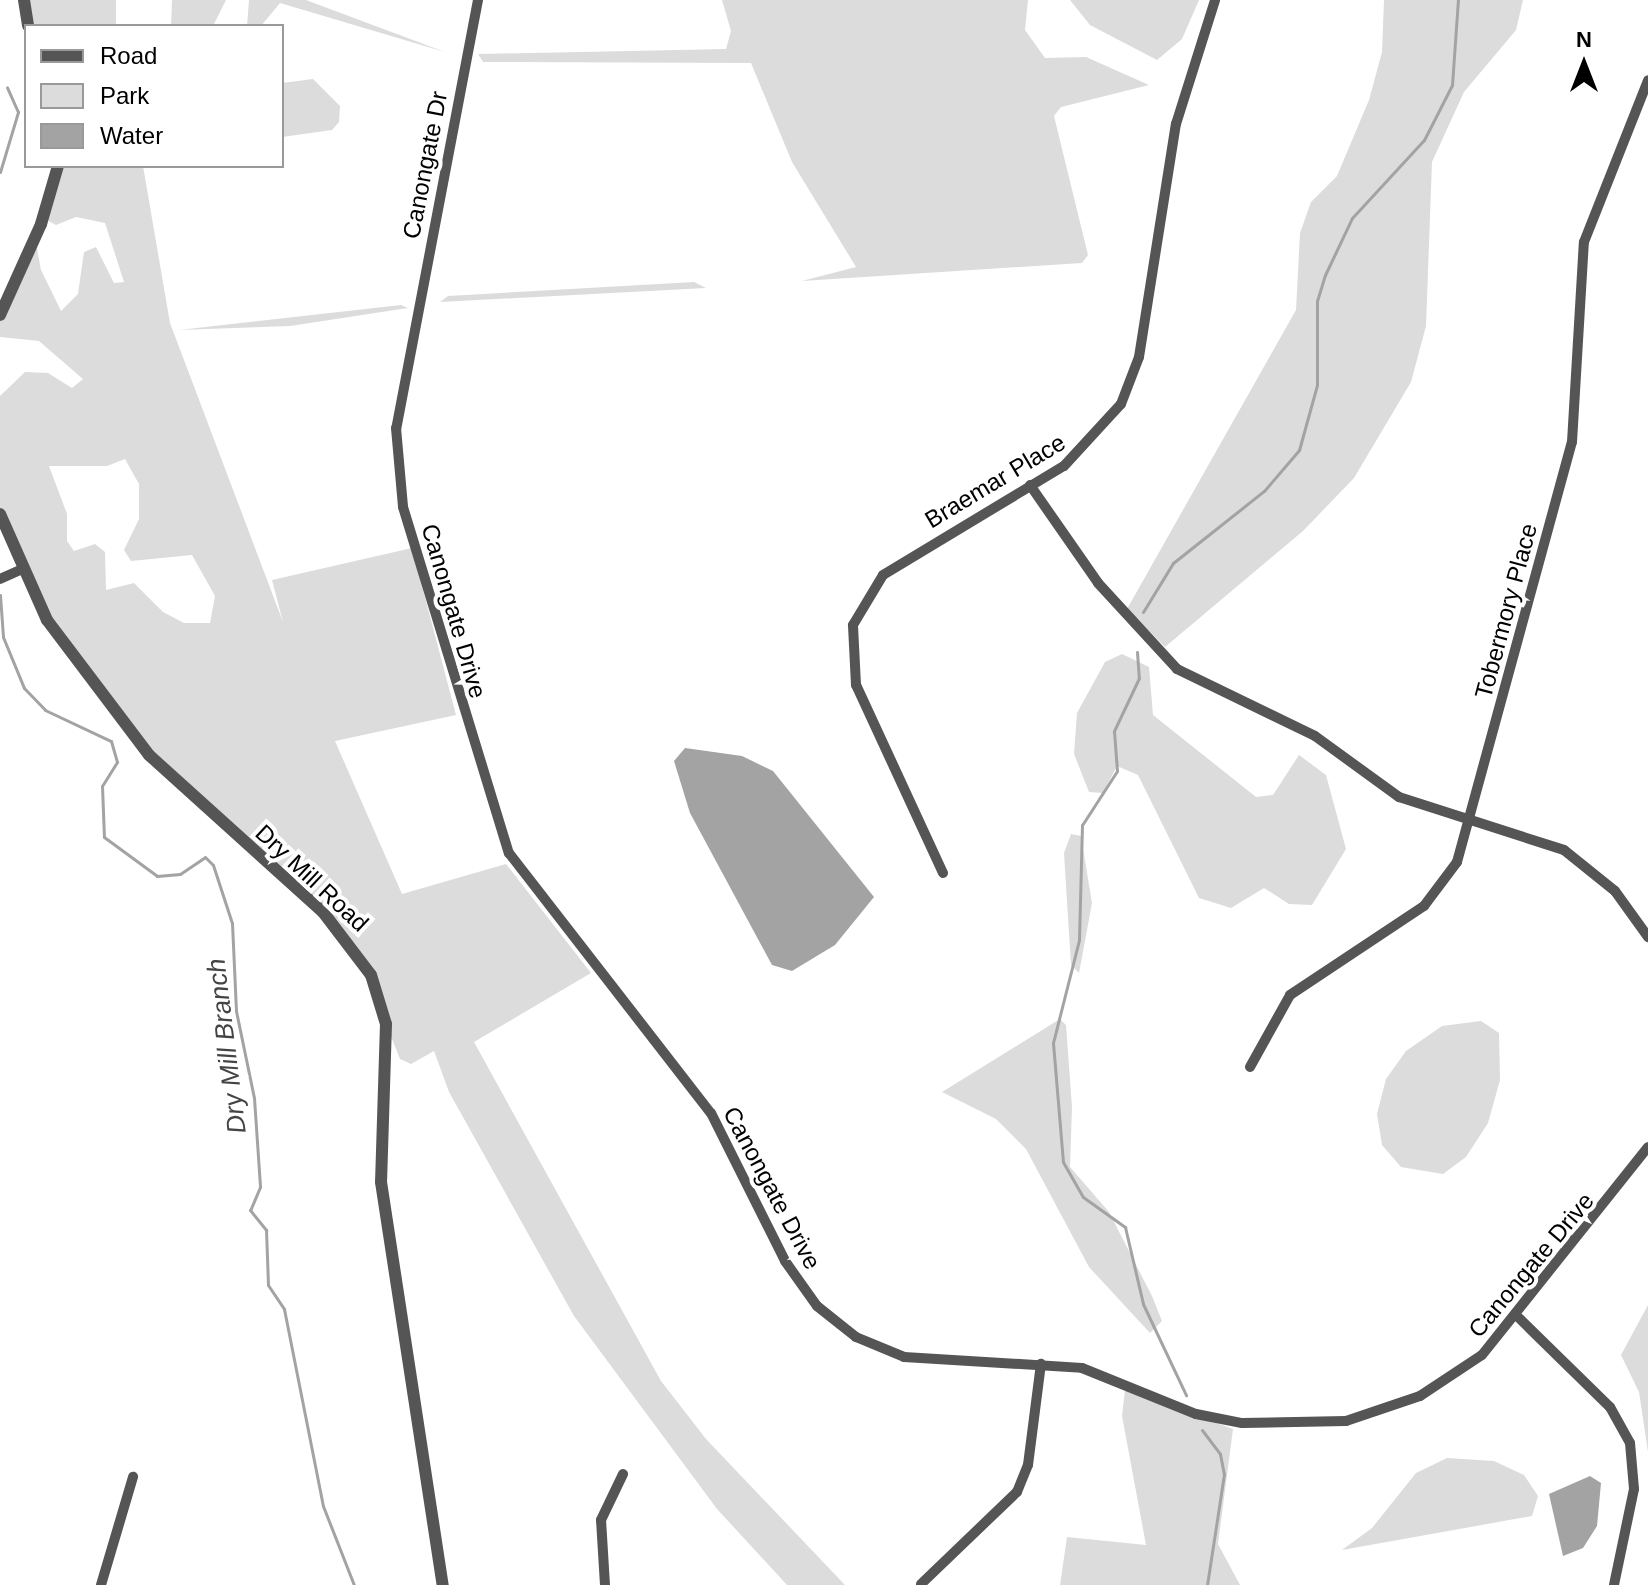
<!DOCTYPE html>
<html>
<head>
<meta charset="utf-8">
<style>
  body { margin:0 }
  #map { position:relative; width:1648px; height:1585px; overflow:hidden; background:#fff; font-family:Helvetica,sans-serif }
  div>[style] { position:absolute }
  .green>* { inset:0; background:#dcdcdc; transform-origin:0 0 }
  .water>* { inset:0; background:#a3a3a3 }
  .stream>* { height:3px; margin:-1.5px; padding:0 1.5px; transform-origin:1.5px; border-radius:1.5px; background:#a3a3a3 }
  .minor>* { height:10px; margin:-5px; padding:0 5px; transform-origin:5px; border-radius:5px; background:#555 }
  .tertiary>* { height:12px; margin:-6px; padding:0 6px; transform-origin:6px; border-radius:6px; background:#555 }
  span { translate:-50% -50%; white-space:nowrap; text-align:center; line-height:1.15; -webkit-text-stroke:8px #fff; paint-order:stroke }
  .street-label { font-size:24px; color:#000 }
  .water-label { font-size:26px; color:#444; font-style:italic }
  .legend { position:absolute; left:24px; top:24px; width:260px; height:144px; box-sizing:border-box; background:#fff; border:2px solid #999; margin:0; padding:10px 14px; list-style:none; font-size:24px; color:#000 }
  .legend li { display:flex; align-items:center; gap:16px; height:40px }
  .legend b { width:40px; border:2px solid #999 }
  .north { position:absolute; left:1544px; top:24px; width:80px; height:80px; -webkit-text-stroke:6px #fff; paint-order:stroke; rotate:0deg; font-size:22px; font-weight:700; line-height:32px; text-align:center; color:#000 }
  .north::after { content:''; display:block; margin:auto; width:28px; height:36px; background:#000; clip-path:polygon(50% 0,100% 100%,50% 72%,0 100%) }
</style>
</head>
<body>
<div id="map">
  <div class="green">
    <div style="left:24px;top:0;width:92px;height:26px"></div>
    <div style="clip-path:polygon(172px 0,226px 0,213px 26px,171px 26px)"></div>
    <div style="clip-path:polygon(249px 0,306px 0,445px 52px,280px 3px,261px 26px,247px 26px)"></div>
    <div style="clip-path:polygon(722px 0,1028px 0,1025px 30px,1045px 58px,1086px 57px,1149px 85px,1061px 107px,1054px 116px,1088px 255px,1082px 263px,802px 281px,856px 267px,792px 162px,751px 63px,483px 62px,478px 54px,726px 49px,731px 31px)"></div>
    <div style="clip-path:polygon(1070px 0,1199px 0,1182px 39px,1157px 60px,1090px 25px)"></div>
    <div style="clip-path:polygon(1384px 0,1523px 0,1516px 30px,1464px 92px,1432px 162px,1426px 326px,1411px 382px,1354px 478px,1303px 531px,1165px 647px,1127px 609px,1296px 310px,1300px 233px,1311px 202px,1337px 176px,1369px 100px,1382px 52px)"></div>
    <div style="clip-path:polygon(313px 79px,340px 106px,339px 122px,332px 130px,282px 137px,282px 83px)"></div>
    <div style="clip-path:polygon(evenodd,58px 166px,143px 166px,170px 323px,283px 622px,272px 580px,412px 548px,456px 715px,335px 741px,402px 894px,506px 864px,591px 973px,474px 1042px,661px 1381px,706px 1439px,845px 1585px,787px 1585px,717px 1509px,574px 1316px,449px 1092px,434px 1051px,411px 1064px,400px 1059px,355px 946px,149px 755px,47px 620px,0 514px,0 396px,25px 372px,48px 373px,72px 388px,83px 379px,39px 341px,0 337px,0 315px,35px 237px,41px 270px,61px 311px,78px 294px,84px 252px,96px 247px,114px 283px,124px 282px,105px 223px,76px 217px,56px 225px,43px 218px,58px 166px,125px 459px,139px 484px,139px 519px,124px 550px,131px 561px,192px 555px,215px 596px,210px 623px,184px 623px,163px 612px,134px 583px,106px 590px,105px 552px,95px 544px,74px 551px,67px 541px,67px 514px,49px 466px,107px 466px,125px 459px)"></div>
    <div style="clip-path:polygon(694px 282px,706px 288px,440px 302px,448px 296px)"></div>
    <div style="clip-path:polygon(401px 305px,408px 308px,290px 326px,179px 330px)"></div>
    <div style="clip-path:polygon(1122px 654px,1149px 667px,1153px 715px,1256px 797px,1273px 795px,1299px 755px,1326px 775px,1346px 849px,1312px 905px,1289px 904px,1264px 888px,1231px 908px,1199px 898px,1138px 775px,1117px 766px,1103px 793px,1089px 792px,1074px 754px,1077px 713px,1105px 662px)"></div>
    <div style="clip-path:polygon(1071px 834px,1081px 836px,1092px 903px,1079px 973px,1071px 965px,1064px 853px)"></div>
    <div style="clip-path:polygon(1060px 1019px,1066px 1025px,1072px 1107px,1070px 1167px,1109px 1212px,1152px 1296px,1162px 1321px,1150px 1333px,1089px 1267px,1026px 1149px,996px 1119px,942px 1092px)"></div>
    <div style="clip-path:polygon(1481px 1021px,1499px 1033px,1500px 1080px,1488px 1123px,1466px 1157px,1443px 1174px,1401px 1167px,1382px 1145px,1377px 1114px,1386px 1079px,1406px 1051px,1442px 1026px)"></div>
    <div style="clip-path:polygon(1648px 1305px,1648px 1452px,1639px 1392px,1621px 1355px)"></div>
    <div style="clip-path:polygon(1125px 1390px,1233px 1429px,1218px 1544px,1240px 1585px,1060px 1585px,1067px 1537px,1146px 1545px,1122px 1416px)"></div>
    <div style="clip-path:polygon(1447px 1458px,1494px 1461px,1524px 1475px,1538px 1496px,1532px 1516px,1342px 1550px,1372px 1528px,1416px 1473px)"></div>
  </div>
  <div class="water">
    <div style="clip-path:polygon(685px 748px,742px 756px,773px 771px,874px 897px,835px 945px,792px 971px,772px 965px,690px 813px,674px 761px)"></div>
    <div style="clip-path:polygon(1590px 1476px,1601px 1483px,1597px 1526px,1583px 1548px,1563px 1556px,1549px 1494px)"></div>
  </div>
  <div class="stream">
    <div style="left:0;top:172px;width:63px;rotate:-73.3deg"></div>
    <div style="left:18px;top:112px;width:27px;rotate:-114deg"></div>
    <div style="left:0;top:595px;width:42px;rotate:85.9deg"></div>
    <div style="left:3px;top:637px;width:55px;rotate:67.6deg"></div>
    <div style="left:24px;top:688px;width:30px;rotate:46deg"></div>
    <div style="left:45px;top:710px;width:73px;rotate:25.2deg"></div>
    <div style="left:111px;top:741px;width:22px;rotate:74deg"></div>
    <div style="left:117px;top:762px;width:28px;rotate:122deg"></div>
    <div style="left:102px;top:786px;width:51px;rotate:87.8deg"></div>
    <div style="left:104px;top:837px;width:66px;rotate:36.3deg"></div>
    <div style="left:157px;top:876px;width:23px;rotate:-5deg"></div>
    <div style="left:180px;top:874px;width:30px;rotate:-34deg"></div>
    <div style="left:205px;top:857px;width:11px;rotate:45deg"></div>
    <div style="left:213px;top:865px;width:61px;rotate:71.9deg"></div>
    <div style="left:232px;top:923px;width:88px;rotate:87.4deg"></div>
    <div style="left:236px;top:1011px;width:89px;rotate:78.3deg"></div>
    <div style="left:254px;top:1098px;width:89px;rotate:86.1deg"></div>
    <div style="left:260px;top:1187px;width:25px;rotate:113deg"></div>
    <div style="left:250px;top:1210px;width:26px;rotate:51deg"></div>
    <div style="left:266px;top:1230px;width:55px;rotate:87.9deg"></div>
    <div style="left:268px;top:1285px;width:29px;rotate:56deg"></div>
    <div style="left:284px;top:1309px;width:201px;rotate:78.8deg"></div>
    <div style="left:323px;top:1506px;width:85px;rotate:68.6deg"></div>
    <div style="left:1143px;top:612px;width:57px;rotate:-58.5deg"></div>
    <div style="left:1173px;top:563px;width:116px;rotate:-38.4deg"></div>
    <div style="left:1264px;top:491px;width:54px;rotate:-49.5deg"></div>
    <div style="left:1299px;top:450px;width:67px;rotate:-74.5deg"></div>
    <div style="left:1317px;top:385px;width:84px;rotate:-90deg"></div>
    <div style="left:1317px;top:301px;width:27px;rotate:-73deg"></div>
    <div style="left:1325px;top:275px;width:63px;rotate:-64.7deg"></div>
    <div style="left:1352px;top:218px;width:106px;rotate:-47.3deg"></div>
    <div style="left:1424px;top:140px;width:62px;rotate:-63deg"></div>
    <div style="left:1452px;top:85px;width:85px;rotate:-86deg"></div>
    <div style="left:1137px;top:652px;width:26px;rotate:86deg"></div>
    <div style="left:1139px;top:678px;width:59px;rotate:115.3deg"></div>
    <div style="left:1114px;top:731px;width:40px;rotate:85.7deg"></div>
    <div style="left:1117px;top:771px;width:64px;rotate:122.9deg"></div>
    <div style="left:1082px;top:825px;width:115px;rotate:91.5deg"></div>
    <div style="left:1079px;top:940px;width:106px;rotate:104.2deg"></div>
    <div style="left:1053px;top:1043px;width:119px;rotate:85.2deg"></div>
    <div style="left:1063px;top:1162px;width:40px;rotate:60.3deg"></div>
    <div style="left:1083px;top:1197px;width:52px;rotate:35.5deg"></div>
    <div style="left:1125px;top:1227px;width:79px;rotate:76.8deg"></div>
    <div style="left:1143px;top:1304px;width:101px;rotate:64.7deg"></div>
    <div style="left:1202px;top:1430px;width:30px;rotate:53deg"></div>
    <div style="left:1220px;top:1454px;width:20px;rotate:79deg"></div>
    <div style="left:1224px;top:1474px;width:112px;rotate:98.7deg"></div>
  </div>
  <div class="minor">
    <div style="left:478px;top:0;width:436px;rotate:100.8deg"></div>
    <div style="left:396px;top:428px;width:79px;rotate:84.9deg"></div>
    <div style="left:403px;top:507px;width:362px;rotate:73deg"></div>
    <div style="left:509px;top:853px;width:329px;rotate:52.2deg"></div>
    <div style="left:711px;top:1113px;width:165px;rotate:63.4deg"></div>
    <div style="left:785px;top:1261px;width:55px;rotate:54.6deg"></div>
    <div style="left:817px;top:1306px;width:50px;rotate:38.5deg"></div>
    <div style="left:856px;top:1337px;width:52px;rotate:22.6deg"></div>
    <div style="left:904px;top:1357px;width:178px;rotate:3.5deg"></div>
    <div style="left:1082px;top:1368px;width:123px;rotate:22deg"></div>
    <div style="left:1196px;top:1414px;width:47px;rotate:11.1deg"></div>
    <div style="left:1242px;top:1423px;width:104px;rotate:-1.1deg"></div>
    <div style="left:1346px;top:1421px;width:78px;rotate:-18.7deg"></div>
    <div style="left:1420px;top:1396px;width:74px;rotate:-33.5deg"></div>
    <div style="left:1482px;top:1355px;width:266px;rotate:-51.4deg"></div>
    <div style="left:1030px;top:485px;width:119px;rotate:55.2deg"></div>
    <div style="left:1098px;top:583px;width:117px;rotate:47.4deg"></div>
    <div style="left:1177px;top:669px;width:153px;rotate:25.9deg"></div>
    <div style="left:1315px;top:736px;width:104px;rotate:36deg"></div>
    <div style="left:1399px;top:797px;width:173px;rotate:17.8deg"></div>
    <div style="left:1564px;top:850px;width:65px;rotate:38.8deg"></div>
    <div style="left:1615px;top:891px;width:57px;rotate:54.3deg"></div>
    <div style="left:0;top:579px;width:22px;rotate:-24deg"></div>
    <div style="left:943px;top:873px;width:207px;rotate:-114.8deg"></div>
    <div style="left:856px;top:685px;width:60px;rotate:-92.9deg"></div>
    <div style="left:853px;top:625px;width:58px;rotate:-59deg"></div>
    <div style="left:883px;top:575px;width:211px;rotate:-31.1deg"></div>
    <div style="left:1064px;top:466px;width:84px;rotate:-47.4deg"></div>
    <div style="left:1121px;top:404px;width:50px;rotate:-69deg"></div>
    <div style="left:1139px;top:357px;width:236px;rotate:-81deg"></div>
    <div style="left:1176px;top:124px;width:130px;rotate:-72.5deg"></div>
    <div style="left:1250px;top:1067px;width:82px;rotate:-60.9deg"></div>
    <div style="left:1290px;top:995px;width:161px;rotate:-33.6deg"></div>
    <div style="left:1424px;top:906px;width:55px;rotate:-53.1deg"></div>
    <div style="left:1457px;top:862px;width:435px;rotate:-74.7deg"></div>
    <div style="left:1572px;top:442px;width:200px;rotate:-86.6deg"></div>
    <div style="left:1584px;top:242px;width:174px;rotate:-68.4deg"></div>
    <div style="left:1519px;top:1318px;width:127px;rotate:44.4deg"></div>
    <div style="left:1610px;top:1407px;width:41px;rotate:60.9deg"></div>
    <div style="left:1630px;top:1443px;width:46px;rotate:85deg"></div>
    <div style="left:1634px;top:1489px;width:98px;rotate:101.8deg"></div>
    <div style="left:921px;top:1584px;width:133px;rotate:-43.8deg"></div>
    <div style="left:1017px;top:1492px;width:29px;rotate:-68deg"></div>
    <div style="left:1028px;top:1465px;width:102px;rotate:-82.7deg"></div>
    <div style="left:101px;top:1585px;width:113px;rotate:-73.5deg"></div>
    <div style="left:605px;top:1585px;width:65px;rotate:-93.5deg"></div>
    <div style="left:601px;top:1520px;width:51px;rotate:-64.4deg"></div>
  </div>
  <div class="tertiary">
    <div style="left:24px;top:0;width:26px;rotate:81deg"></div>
    <div style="left:0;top:315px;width:100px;rotate:-65.7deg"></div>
    <div style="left:41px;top:224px;width:60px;rotate:-73.7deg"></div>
    <div style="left:0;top:514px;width:116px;rotate:66.1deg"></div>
    <div style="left:47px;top:620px;width:169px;rotate:52.9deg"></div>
    <div style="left:149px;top:755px;width:234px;rotate:42.1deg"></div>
    <div style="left:323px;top:912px;width:79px;rotate:52.7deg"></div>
    <div style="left:371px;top:975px;width:51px;rotate:73deg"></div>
    <div style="left:386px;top:1024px;width:158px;rotate:91.8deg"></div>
    <div style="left:381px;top:1182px;width:408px;rotate:81.3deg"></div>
  </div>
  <div class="street-label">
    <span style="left:425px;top:165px;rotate:-79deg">Canongate Dr</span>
    <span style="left:995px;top:481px;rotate:-31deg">Braemar Place</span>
    <span style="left:454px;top:611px;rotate:74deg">Canongate Drive</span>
    <span style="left:1506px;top:611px;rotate:-75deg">Tobermory Place</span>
    <span style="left:312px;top:878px;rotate:43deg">Dry Mill Road</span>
    <span style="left:772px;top:1188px;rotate:62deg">Canongate Drive</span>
    <span style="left:1531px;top:1265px;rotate:-50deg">Canongate Drive</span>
  </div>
  <div class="water-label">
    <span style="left:227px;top:1046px;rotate:-97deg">Dry Mill Branch</span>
  </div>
  <ul class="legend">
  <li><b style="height:10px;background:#555"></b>Road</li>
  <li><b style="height:22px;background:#dcdcdc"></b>Park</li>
  <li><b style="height:22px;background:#a3a3a3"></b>Water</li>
  </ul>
  <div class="north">N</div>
</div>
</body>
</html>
